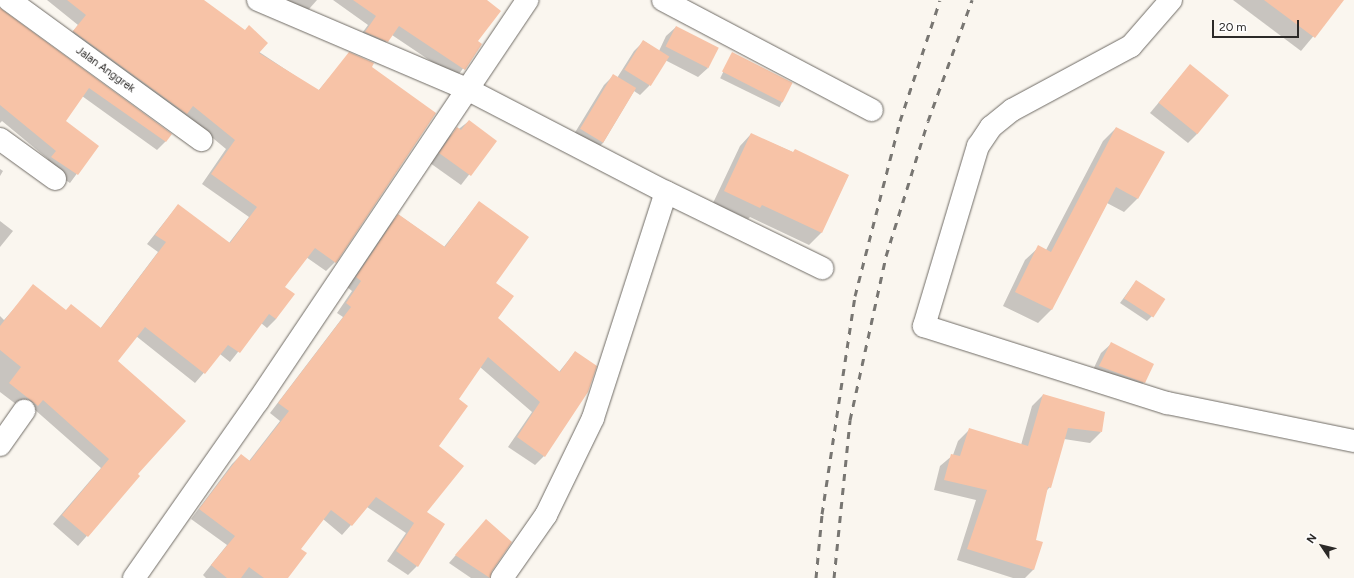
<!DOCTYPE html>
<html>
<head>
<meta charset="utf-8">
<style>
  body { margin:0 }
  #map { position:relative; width:1354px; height:578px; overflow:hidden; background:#faf6ef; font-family:Figtree,sans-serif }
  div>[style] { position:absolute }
  .shadow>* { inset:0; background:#0003; transform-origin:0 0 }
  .building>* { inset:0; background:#f7c3a7; transform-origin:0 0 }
  .roads { filter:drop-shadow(0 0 1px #6f6b65) drop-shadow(0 0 1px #6f6b65) }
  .minor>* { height:22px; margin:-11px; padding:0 11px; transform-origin:11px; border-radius:11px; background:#fff }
  .rail>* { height:3px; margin-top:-1.5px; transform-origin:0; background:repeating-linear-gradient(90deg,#787672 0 7px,transparent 0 14px) }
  span { translate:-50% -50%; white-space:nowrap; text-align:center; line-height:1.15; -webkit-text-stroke:3.5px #fff; paint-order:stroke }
  .street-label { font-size:11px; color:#2c2a28 }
  .north { position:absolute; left:1302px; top:526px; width:40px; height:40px; -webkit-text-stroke:3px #fff; paint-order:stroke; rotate:305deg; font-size:11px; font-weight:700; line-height:16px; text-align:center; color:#2c2a28 }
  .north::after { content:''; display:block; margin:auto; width:14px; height:18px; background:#2c2a28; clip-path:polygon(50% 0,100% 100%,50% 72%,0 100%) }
  .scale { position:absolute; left:1212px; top:20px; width:87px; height:18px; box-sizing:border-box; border:2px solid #2c2a28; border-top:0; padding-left:5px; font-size:12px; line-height:14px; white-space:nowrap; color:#2c2a28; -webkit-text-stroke:3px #fff; paint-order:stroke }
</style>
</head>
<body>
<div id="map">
  <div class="shadow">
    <div style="clip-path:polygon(47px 0,181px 0,318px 91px,349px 54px,435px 113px,335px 262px,326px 271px,306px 257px,283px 287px,276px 319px,267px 328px,261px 323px,230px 362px,220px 354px,195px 383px,136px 336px,117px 361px,136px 474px,139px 476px,78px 546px,53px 524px,101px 468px,34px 409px,29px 414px,0 392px,0 316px,4px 320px,34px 286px,65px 311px,100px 329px,158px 252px,147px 244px,178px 205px,229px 243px,249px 217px,202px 184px,226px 149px,185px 115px,65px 41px,78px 25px)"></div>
    <div style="clip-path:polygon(281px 0,317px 0,302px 17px)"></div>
    <div style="clip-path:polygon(333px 0,485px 0,477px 41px,481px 44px,456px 78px,392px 35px,379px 50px,357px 40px,368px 25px)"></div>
    <div style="clip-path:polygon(1233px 0,1340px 0,1342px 2px,1301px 51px)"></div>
    <div style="clip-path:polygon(0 9px,170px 134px,165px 142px,157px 150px,82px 96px,64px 121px,97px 146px,70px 183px,44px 166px,48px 159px,2px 121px,0 123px)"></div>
    <div style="clip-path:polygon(676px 27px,708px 68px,698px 77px,665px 60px,649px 86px,640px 95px,634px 91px,603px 143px,593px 152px,571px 139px,604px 85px,613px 76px,617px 78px,634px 51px,644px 41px,659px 51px,666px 36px)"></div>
    <div style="left:732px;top:54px;width:66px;height:27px;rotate:26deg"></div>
    <div style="clip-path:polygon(1190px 65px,1197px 134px,1188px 143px,1150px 113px)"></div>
    <div style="clip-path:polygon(469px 121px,495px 141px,461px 185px,430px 163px,447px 138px)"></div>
    <div style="clip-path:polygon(1116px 128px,1163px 152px,1137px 199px,1124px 212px,1107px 203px,1051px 310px,1038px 323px,1003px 306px,1025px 260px,1039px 247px,1046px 250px,1103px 141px)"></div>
    <div style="clip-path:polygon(751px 134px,848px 176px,821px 233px,809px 245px,750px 217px,748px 219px,713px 203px,740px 146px)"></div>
    <div style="clip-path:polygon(0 169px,3px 171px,0 176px)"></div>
    <div style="clip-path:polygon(479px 202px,494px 283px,497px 318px,559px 372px,575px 352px,544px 456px,535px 465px,508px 447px,532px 412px,480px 367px,457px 399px,437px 446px,417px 566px,408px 575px,387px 561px,406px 533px,367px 507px,342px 535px,323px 519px,300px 549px,287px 578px,206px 578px,203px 575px,227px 545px,191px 519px,232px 464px,241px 455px,249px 461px,280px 421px,270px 413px,343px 317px,337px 313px,352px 291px,347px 287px,389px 225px,399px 215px,444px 247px)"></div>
    <div style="clip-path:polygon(0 221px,13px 231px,0 247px)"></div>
    <div style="clip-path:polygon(1136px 281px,1152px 316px,1147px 321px,1120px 303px)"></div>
    <div style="clip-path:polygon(1111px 344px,1144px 382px,1134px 392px,1090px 376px,1101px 353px)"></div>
    <div style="clip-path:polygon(1043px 395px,1101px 432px,1090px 443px,1064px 439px,1050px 487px,1046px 491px,1035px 541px,1042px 543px,1033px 570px,1025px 578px,1013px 578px,957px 560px,976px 500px,934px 490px,940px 466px,953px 455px,958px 441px,969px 430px,1021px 445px,1032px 406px)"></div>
    <div style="clip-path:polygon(479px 528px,491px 570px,489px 578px,471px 578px,449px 563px)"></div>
  </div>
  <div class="building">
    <div style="clip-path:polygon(67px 0,204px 0,245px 30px,249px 25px,268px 43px,259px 53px,319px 90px,349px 52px,374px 63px,372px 67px,436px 113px,336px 263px,315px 248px,285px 287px,295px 294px,276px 319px,269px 314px,240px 353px,228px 345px,205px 374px,145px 327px,118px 361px,186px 421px,138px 474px,140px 476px,88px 537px,62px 515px,109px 459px,43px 400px,38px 406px,9px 383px,21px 367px,0 350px,0 326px,33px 284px,66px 310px,71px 304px,101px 328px,166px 242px,155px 235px,178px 204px,230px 243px,257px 207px,211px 174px,235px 140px,193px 106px,187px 114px,73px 31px,86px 15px)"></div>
    <div style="clip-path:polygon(353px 0,487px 0,501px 11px,478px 41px,482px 44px,465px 70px,399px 26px,388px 42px,365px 32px,376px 16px)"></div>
    <div style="clip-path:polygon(1264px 0,1344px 0,1315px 38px)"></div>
    <div style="clip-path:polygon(0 8px,172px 134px,166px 142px,89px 88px,66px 121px,99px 146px,78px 175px,51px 157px,56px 151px,0 105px)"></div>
    <div style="left:676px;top:26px;width:48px;height:23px;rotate:27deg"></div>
    <div style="left:643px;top:40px;width:31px;height:35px;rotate:32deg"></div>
    <div style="left:732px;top:52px;width:68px;height:22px;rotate:27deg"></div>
    <div style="left:1190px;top:64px;width:50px;height:50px;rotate:39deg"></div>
    <div style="left:613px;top:74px;width:27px;height:64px;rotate:31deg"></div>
    <div style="clip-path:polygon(469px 120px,497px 141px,471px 176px,439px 153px,457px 127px,461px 130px)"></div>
    <div style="clip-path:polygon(1116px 127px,1165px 152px,1138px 199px,1116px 187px,1052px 310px,1015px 292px,1038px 245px,1051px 252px)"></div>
    <div style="clip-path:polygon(751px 133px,793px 152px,795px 149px,849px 175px,822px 233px,762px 205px,760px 208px,724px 191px)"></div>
    <div style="clip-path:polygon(479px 201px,529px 237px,496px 283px,514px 296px,498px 318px,560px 372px,575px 351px,597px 366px,588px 392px,545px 457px,517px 437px,540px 402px,488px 357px,459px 399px,468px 406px,439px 446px,464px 466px,427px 512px,445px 524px,418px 567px,396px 551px,414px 523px,376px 497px,352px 526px,331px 510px,301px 549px,307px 553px,288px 578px,264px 578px,249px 567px,241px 578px,227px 578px,211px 565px,235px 536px,199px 509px,241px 454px,250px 461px,289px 411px,278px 403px,351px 307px,346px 303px,361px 281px,356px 277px,398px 214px,445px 247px)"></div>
    <div style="left:1136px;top:280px;width:35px;height:22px;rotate:33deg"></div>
    <div style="clip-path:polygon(1111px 342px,1154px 364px,1145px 383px,1099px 366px)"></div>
    <div style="clip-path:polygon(1043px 394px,1105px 412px,1102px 432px,1068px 428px,1051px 488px,1048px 487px,1036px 540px,1043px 542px,1034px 570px,967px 549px,987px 490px,944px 480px,951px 454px,960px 456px,969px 428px,1028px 446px)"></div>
    <div style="clip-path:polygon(486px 519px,512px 542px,492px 571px,490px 578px,455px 555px)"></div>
  </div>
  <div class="roads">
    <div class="minor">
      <div style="left:9px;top:0;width:238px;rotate:36.1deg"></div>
      <div style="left:258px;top:0;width:227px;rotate:23.1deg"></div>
      <div style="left:467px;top:89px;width:224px;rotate:27.4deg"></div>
      <div style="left:666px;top:192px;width:174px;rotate:26deg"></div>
      <div style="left:663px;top:0;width:236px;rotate:27.8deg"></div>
      <div style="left:1171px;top:0;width:61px;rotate:131deg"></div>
      <div style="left:1131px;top:46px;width:135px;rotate:151.7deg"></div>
      <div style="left:1012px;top:110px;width:27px;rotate:141deg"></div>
      <div style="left:991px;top:127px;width:23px;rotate:124deg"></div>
      <div style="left:978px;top:146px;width:188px;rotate:106.7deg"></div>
      <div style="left:924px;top:326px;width:255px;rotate:17.6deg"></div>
      <div style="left:1167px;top:403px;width:191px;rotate:11.5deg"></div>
      <div style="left:0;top:139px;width:68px;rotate:36deg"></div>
      <div style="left:0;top:445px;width:42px;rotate:-54.8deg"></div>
      <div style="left:134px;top:578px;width:216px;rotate:-55deg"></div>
      <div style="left:258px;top:401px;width:483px;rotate:-56.1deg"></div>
      <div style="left:502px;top:578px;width:77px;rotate:-55.1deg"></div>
      <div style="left:546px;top:515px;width:108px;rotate:-64.1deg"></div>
      <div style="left:593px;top:418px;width:237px;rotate:-72.1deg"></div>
    </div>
  </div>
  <div class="rail">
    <div style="left:816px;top:578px;width:64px;rotate:-84.6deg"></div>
    <div style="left:822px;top:514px;width:220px;rotate:-81.4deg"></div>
    <div style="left:855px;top:296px;width:181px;rotate:-75.6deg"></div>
    <div style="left:900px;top:121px;width:127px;rotate:-71.7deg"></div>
    <div style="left:834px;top:578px;width:159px;rotate:-84.2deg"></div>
    <div style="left:850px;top:420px;width:168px;rotate:-77.6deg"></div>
    <div style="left:886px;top:256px;width:141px;rotate:-72.7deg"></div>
    <div style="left:928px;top:121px;width:129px;rotate:-70deg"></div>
  </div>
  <div class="street-label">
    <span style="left:105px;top:70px;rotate:36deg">Jalan Anggrek</span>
  </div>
  <div class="north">N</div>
  <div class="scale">20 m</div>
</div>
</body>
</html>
